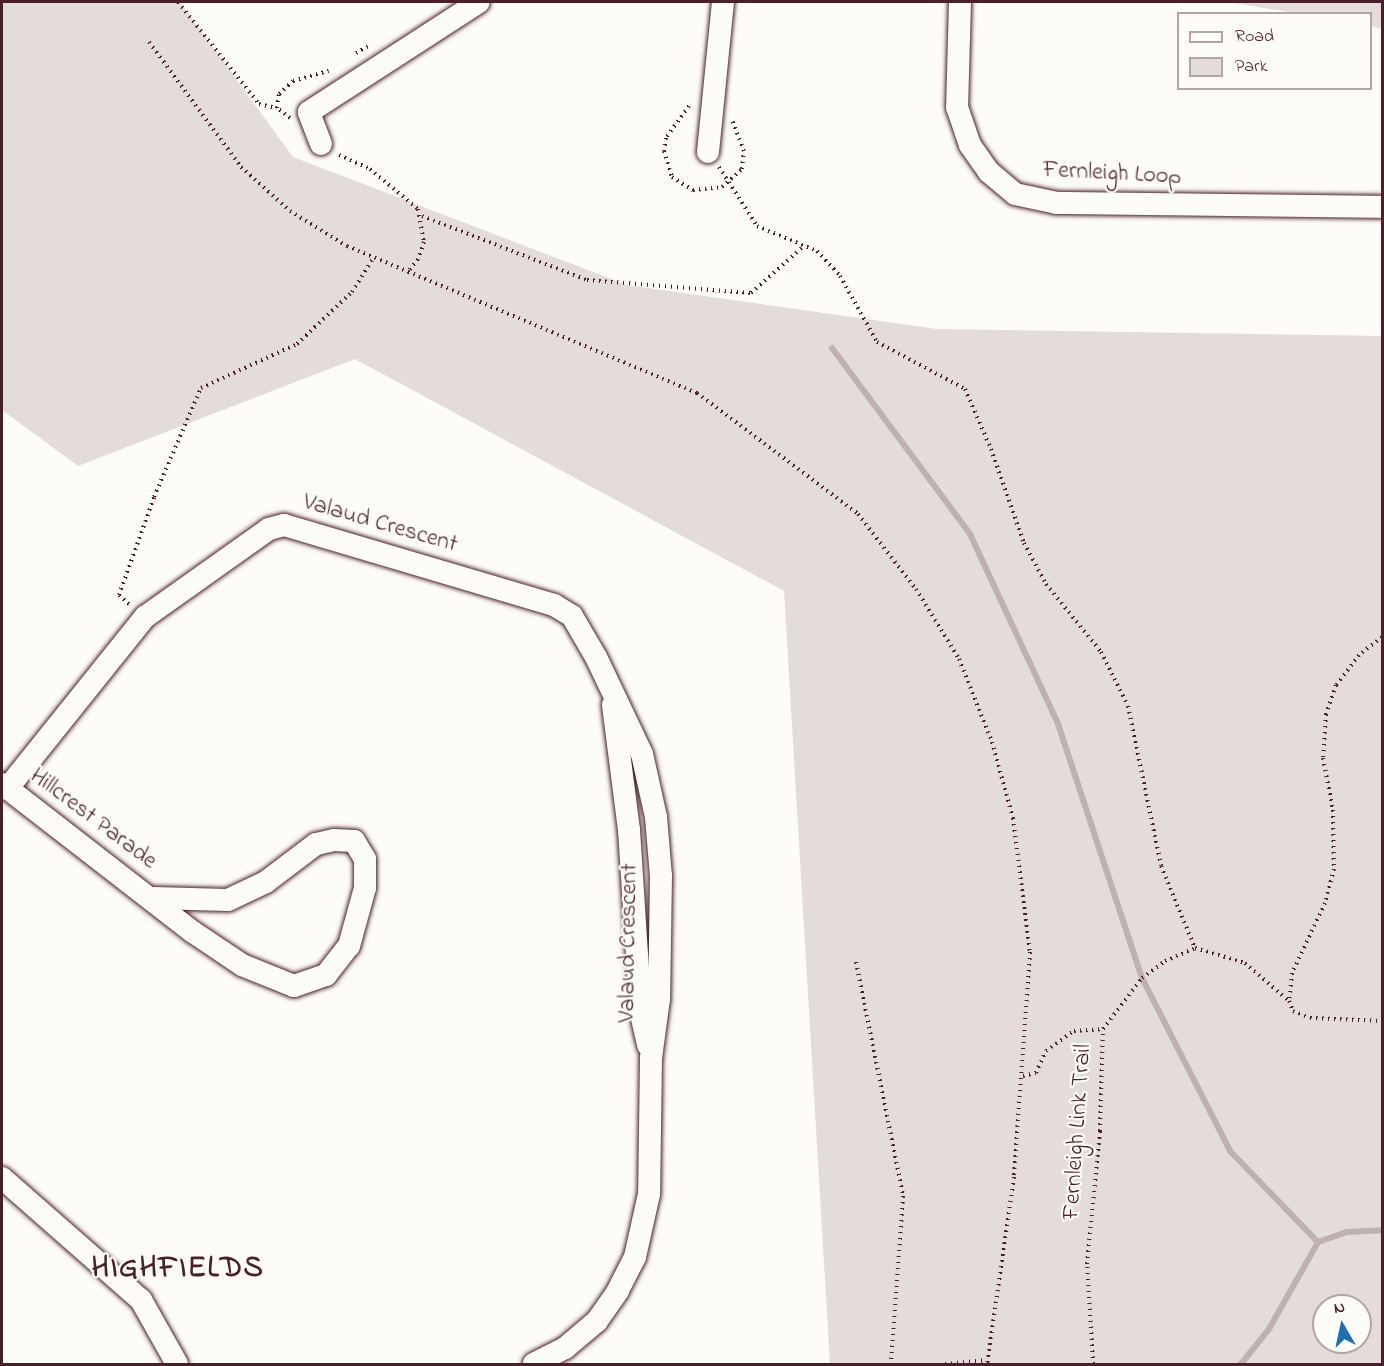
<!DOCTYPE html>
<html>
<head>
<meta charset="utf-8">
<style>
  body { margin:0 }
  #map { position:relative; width:1384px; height:1366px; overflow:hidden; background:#fdfcf7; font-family:"Indie Flower",sans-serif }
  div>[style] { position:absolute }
  .green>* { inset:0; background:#e3dcda }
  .stream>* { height:6px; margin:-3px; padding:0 3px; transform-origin:3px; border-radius:3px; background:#c0b1b1 }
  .path>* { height:4px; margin-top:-2px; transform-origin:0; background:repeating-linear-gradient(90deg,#4a1f2b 0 1.5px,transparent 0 6px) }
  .roads { filter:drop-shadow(0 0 2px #4a1f2b) drop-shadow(0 0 2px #4a1f2b) }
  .minor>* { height:22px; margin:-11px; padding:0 11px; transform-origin:11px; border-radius:11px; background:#fdfcf7 }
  span { translate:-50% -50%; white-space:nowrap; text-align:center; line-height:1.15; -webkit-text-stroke:4.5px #fdfcf7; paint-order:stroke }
  .street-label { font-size:24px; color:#4a1f2b }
  .district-label { font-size:30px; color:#4a1f2b; font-weight:700; letter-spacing:1.5px }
  .frame { position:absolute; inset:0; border:3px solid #4a1f2b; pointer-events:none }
  .legend { position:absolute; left:1177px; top:12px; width:195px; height:78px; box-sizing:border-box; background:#fdfcf7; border:2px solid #b5a4a5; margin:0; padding:8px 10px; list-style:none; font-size:18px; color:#4a1f2b }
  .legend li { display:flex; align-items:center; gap:12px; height:30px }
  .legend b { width:30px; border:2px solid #b5a4a5 }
  .north { position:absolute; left:1312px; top:1294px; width:60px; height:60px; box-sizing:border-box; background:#fdfcf7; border:2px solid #b5a4a5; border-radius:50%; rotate:351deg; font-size:16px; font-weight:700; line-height:24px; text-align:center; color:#4a1f2b }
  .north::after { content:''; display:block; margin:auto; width:21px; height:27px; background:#1f6fb2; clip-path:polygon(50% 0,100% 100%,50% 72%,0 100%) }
</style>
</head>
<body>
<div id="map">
  <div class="green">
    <div style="clip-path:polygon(evenodd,2px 2px,180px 2px,293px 157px,627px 285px,937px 329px,1382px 336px,1382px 1364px,830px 1364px,784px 591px,355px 359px,78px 466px,2px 410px,2px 2px,1324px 1306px,1360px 1306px,1360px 1342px,1324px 1342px,1324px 1306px)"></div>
    <div style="clip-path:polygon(1227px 2px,1382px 2px,1382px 29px,1371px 26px,1370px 14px,1296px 13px)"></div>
  </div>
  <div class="stream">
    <div style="left:832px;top:348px;width:232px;rotate:53.4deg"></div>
    <div style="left:970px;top:534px;width:209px;rotate:65.1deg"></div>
    <div style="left:1058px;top:724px;width:268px;rotate:71.7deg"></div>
    <div style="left:1142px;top:978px;width:194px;rotate:63deg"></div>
    <div style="left:1230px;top:1151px;width:127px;rotate:46deg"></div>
    <div style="left:1241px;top:1364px;width:45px;rotate:-51.3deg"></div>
    <div style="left:1269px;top:1329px;width:100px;rotate:-60.6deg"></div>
    <div style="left:1318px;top:1242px;width:31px;rotate:-19deg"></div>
    <div style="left:1347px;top:1232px;width:35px;rotate:-3deg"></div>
  </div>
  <div class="path">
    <div style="left:178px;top:2px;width:130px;rotate:51.5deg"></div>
    <div style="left:259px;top:104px;width:18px;rotate:13deg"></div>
    <div style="left:149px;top:42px;width:155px;rotate:53.6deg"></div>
    <div style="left:241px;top:167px;width:66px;rotate:41.9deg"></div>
    <div style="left:290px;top:211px;width:67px;rotate:31.6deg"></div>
    <div style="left:347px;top:246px;width:380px;rotate:22.8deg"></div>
    <div style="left:697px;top:393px;width:201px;rotate:36.9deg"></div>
    <div style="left:858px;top:514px;width:95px;rotate:52.3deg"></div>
    <div style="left:916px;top:589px;width:82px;rotate:58.4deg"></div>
    <div style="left:959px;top:659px;width:89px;rotate:68.3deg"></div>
    <div style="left:992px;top:742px;width:79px;rotate:74.6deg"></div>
    <div style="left:1013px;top:818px;width:135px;rotate:82.8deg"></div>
    <div style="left:1030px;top:952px;width:226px;rotate:94.1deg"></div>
    <div style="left:1014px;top:1177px;width:189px;rotate:98.2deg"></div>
    <div style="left:356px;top:53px;width:16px;rotate:-30deg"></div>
    <div style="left:689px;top:106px;width:39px;rotate:126deg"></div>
    <div style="left:666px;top:138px;width:13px;rotate:99deg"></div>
    <div style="left:664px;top:151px;width:27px;rotate:73deg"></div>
    <div style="left:672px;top:177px;width:25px;rotate:32deg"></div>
    <div style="left:693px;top:190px;width:29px;rotate:-6deg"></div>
    <div style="left:722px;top:187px;width:27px;rotate:-42deg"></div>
    <div style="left:742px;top:169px;width:18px;rotate:-84deg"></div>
    <div style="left:744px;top:151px;width:34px;rotate:-111deg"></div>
    <div style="left:290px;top:118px;width:16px;rotate:-142deg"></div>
    <div style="left:277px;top:108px;width:14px;rotate:-82deg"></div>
    <div style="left:279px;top:94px;width:19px;rotate:-43deg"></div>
    <div style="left:293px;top:81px;width:37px;rotate:-16deg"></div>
    <div style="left:339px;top:155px;width:34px;rotate:24deg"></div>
    <div style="left:370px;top:169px;width:62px;rotate:39.8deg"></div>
    <div style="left:418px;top:209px;width:34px;rotate:80deg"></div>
    <div style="left:424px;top:242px;width:18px;rotate:109deg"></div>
    <div style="left:418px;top:259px;width:18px;rotate:128deg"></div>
    <div style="left:719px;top:167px;width:70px;rotate:57.2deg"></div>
    <div style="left:757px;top:226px;width:65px;rotate:22.6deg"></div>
    <div style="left:817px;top:251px;width:34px;rotate:47deg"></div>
    <div style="left:840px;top:276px;width:76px;rotate:60.7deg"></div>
    <div style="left:877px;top:342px;width:100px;rotate:28.1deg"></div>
    <div style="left:965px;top:389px;width:65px;rotate:66.6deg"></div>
    <div style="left:991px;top:449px;width:100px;rotate:70.7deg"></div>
    <div style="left:1024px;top:543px;width:47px;rotate:61.8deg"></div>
    <div style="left:1046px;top:584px;width:87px;rotate:51deg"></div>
    <div style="left:1101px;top:652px;width:60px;rotate:63.4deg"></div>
    <div style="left:1128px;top:706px;width:163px;rotate:78.3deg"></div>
    <div style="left:1161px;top:866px;width:89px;rotate:67.5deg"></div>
    <div style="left:422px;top:216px;width:177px;rotate:21.2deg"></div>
    <div style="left:587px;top:280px;width:165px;rotate:4.5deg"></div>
    <div style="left:751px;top:293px;width:71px;rotate:-41.6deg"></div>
    <div style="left:129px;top:604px;width:13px;rotate:-138deg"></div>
    <div style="left:119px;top:595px;width:104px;rotate:-70.3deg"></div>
    <div style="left:154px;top:497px;width:119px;rotate:-66.7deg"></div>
    <div style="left:201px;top:388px;width:106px;rotate:-24.6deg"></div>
    <div style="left:297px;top:344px;width:76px;rotate:-43.4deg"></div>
    <div style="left:352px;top:292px;width:40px;rotate:-58deg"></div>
    <div style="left:1382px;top:637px;width:29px;rotate:142deg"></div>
    <div style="left:1359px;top:655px;width:38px;rotate:127deg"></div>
    <div style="left:1336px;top:685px;width:31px;rotate:109deg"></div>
    <div style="left:1326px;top:714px;width:44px;rotate:93.9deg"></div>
    <div style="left:1323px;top:758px;width:53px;rotate:79.1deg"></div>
    <div style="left:1333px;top:810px;width:59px;rotate:89deg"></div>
    <div style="left:1334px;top:869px;width:35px;rotate:105deg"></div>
    <div style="left:1325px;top:903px;width:77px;rotate:115.2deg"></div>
    <div style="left:1292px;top:973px;width:28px;rotate:96deg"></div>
    <div style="left:1289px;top:1001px;width:11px;rotate:68deg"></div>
    <div style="left:1293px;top:1011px;width:18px;rotate:22deg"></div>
    <div style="left:1310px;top:1018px;width:72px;rotate:2.4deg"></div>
    <div style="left:856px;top:962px;width:239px;rotate:78.6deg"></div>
    <div style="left:903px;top:1196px;width:168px;rotate:94.1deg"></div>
    <div style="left:1023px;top:1076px;width:13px;rotate:-13deg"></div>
    <div style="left:1036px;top:1073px;width:24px;rotate:-66deg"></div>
    <div style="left:1046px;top:1051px;width:34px;rotate:-36deg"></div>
    <div style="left:1074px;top:1031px;width:29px;rotate:-4deg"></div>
    <div style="left:945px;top:1364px;width:42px;rotate:-5.4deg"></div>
    <div style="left:1093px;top:1364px;width:100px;rotate:-93.4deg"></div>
    <div style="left:1087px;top:1264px;width:134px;rotate:-84.4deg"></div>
    <div style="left:1100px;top:1131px;width:102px;rotate:-88.3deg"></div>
    <div style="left:1103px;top:1029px;width:64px;rotate:-52.6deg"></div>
    <div style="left:1142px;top:978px;width:29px;rotate:-36deg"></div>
    <div style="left:1165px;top:961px;width:33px;rotate:-23deg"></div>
    <div style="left:1195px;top:948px;width:52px;rotate:16.7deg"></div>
    <div style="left:1245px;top:963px;width:58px;rotate:40.8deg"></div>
  </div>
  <div class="roads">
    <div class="minor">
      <div style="left:960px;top:2px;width:105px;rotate:91.6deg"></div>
      <div style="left:957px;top:107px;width:40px;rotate:71.1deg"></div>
      <div style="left:970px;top:145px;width:33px;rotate:55deg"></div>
      <div style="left:989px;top:172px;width:34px;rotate:40deg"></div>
      <div style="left:1015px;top:194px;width:43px;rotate:12.1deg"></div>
      <div style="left:1057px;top:203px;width:325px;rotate:0.7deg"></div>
      <div style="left:321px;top:144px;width:34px;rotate:-111deg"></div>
      <div style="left:309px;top:112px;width:202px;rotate:-32.9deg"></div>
      <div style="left:708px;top:152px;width:151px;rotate:-84.3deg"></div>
      <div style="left:613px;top:705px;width:126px;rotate:82.7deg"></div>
      <div style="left:629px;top:830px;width:184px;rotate:86.3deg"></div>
      <div style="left:641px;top:1014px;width:32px;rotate:77deg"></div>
      <div style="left:2px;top:784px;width:242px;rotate:37.8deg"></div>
      <div style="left:193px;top:932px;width:59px;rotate:34deg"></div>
      <div style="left:242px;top:965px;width:56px;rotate:22deg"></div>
      <div style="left:294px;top:986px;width:34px;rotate:-19deg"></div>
      <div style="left:326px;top:975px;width:37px;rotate:-52deg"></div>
      <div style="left:349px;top:946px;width:60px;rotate:-74.6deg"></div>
      <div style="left:365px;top:888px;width:29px;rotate:-90deg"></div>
      <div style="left:365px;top:859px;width:21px;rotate:-121deg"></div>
      <div style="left:354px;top:841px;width:20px;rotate:-177deg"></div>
      <div style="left:334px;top:840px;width:18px;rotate:167deg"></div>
      <div style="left:316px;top:844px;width:63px;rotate:142.8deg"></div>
      <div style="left:266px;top:882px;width:42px;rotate:154.7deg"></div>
      <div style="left:228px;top:900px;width:75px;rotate:-178.5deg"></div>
      <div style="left:7px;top:789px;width:221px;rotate:-51.3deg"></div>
      <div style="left:145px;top:617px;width:152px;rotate:-35.4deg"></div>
      <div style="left:269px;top:529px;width:16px;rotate:-15deg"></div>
      <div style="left:284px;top:525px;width:282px;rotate:16.5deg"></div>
      <div style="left:554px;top:605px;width:21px;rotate:31deg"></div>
      <div style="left:572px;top:616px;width:48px;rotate:59.7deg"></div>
      <div style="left:596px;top:657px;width:107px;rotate:64.6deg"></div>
      <div style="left:642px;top:754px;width:65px;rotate:77.5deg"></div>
      <div style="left:656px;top:817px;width:59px;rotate:85.2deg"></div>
      <div style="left:661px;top:876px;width:123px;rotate:90.9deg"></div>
      <div style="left:659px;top:999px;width:60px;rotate:97.7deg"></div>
      <div style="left:651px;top:1058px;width:136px;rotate:90.8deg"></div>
      <div style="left:649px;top:1194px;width:65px;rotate:102.5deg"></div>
      <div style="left:635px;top:1257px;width:38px;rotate:117deg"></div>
      <div style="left:618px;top:1291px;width:37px;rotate:125deg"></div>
      <div style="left:597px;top:1321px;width:42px;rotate:139.8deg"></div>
      <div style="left:565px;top:1348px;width:35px;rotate:153deg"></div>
      <div style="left:2px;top:1178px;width:185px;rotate:41.3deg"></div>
      <div style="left:141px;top:1300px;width:73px;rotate:60.6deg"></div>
    </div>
  </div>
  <div class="street-label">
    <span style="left:1112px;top:174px;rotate:3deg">Fernleigh Loop</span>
    <span style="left:380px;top:524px;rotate:16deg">Valaud Crescent</span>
    <span style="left:93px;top:819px;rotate:37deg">Hillcrest Parade</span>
    <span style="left:629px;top:943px;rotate:-89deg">Valaud Crescent</span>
    <span style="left:1078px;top:1132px;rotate:-86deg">Fernleigh Link Trail</span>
  </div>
  <div class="district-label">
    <span style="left:178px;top:1269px">HIGHFIELDS</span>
  </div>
  <div class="frame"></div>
  <ul class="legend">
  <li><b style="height:8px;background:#fdfcf7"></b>Road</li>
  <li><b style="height:16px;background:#e3dcda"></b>Park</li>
  </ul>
  <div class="north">N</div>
</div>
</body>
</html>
